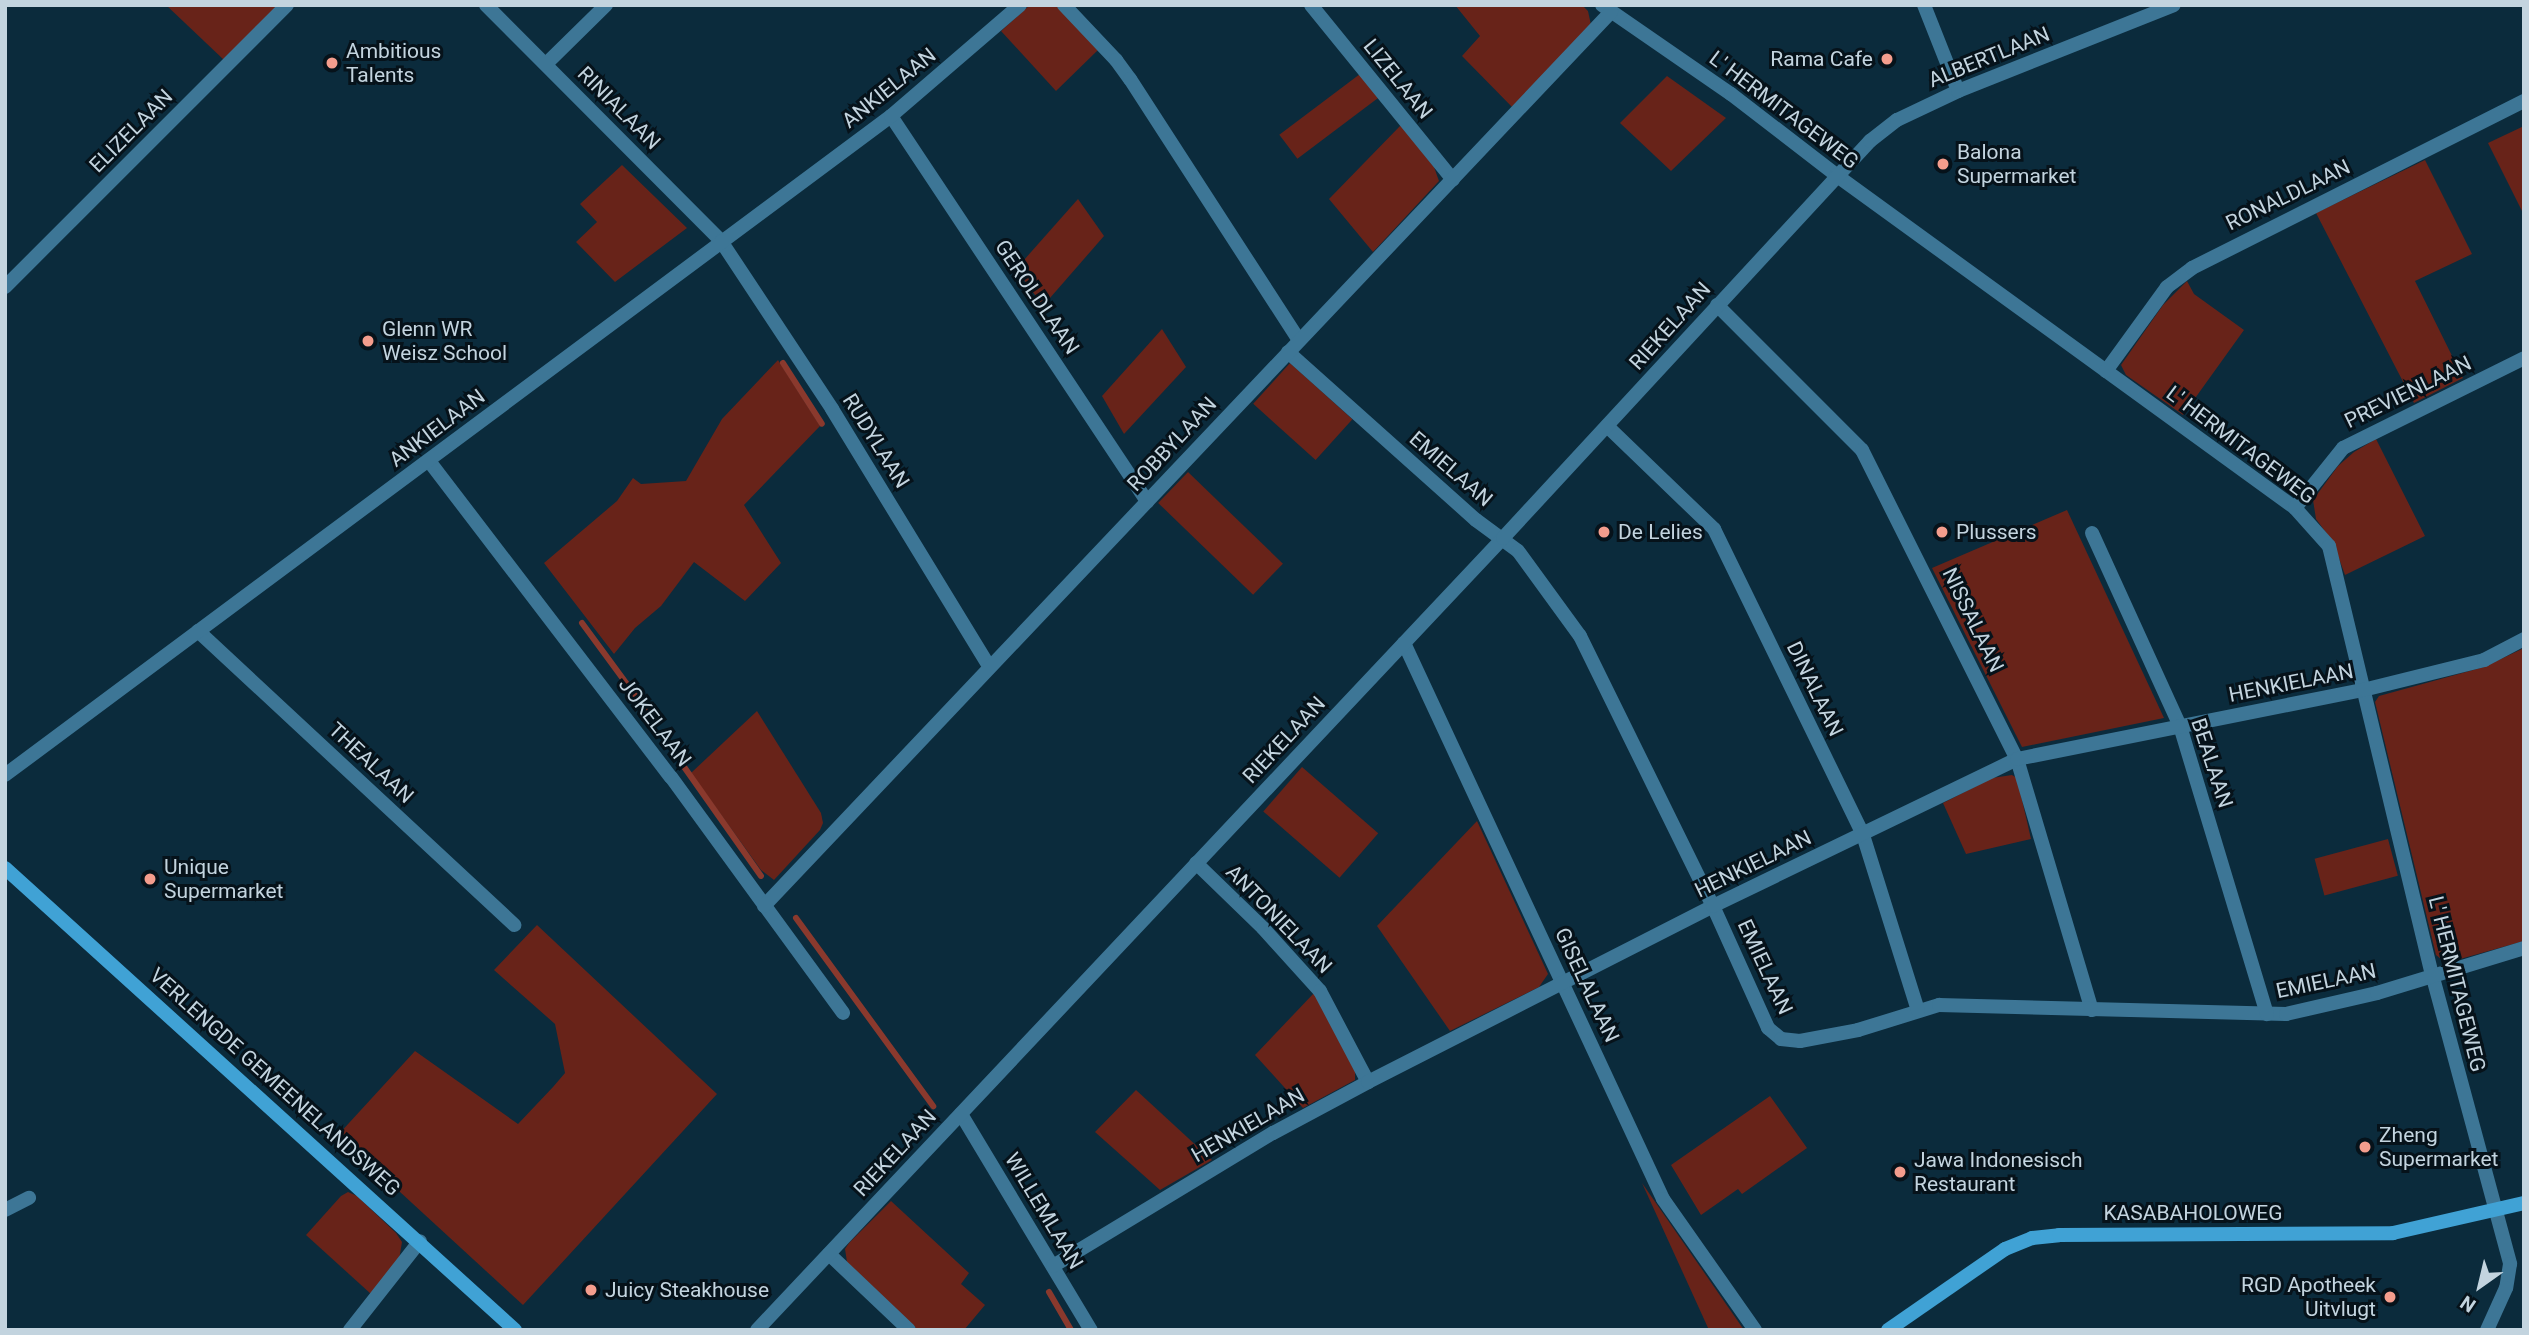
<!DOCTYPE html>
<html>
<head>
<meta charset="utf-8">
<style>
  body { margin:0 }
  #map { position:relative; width:2529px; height:1335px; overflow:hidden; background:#0b2b3c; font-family:Roboto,sans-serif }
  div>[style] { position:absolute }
  .green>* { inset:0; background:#682319; transform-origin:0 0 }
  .stream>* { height:6px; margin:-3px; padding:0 3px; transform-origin:3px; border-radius:3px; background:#8a392d }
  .street>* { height:14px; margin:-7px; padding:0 7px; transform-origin:7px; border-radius:7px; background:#3d7696 }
  .secondary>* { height:14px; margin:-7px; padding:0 7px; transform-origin:7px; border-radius:7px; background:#40a2d5 }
  .dots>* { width:19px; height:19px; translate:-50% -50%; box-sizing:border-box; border:4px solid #06121a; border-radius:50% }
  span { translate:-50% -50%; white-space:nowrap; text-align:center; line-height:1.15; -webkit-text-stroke:6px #06121a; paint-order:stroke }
  .poi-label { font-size:21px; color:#c3d4df }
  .left { translate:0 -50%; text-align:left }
  .right { translate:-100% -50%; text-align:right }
  .street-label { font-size:21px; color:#c3d4df }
  .frame { position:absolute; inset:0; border:7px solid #c3d4df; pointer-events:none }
  .north { position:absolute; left:2445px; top:1251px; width:70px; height:70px; -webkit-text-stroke:5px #06121a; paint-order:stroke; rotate:214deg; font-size:19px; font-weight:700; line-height:28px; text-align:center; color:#c3d4df }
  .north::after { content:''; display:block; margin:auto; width:24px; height:32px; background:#c3d4df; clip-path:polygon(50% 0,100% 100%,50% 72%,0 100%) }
</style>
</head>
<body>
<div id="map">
  <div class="green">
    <div style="clip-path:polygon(166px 5px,279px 5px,224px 60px)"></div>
    <div style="clip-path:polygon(1030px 5px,1057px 5px,1098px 50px,1056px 91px,1001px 31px)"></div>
    <div style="clip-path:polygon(1455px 5px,1582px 5px,1588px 11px,1591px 25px,1513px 108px,1462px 56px,1480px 36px)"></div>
    <div style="left:1360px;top:74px;width:30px;height:101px;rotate:53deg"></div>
    <div style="clip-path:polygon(1667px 76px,1726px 118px,1671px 171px,1620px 123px)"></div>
    <div style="clip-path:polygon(1401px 125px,1434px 167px,1439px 181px,1373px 252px,1329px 199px)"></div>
    <div style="clip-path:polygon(2524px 126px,2524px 215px,2488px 143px)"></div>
    <div style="clip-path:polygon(2425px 160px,2472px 254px,2415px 281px,2463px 378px,2414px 403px,2316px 213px)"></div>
    <div style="clip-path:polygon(622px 165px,687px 228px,615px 282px,576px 242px,597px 222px,580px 204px)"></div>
    <div style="clip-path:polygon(1078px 199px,1104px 236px,1043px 306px,1016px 269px)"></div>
    <div style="clip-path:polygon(2187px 281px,2194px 294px,2244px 330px,2183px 415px,2126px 375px,2121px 365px,2163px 305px)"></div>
    <div style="clip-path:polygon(1162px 329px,1186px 367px,1124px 434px,1102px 396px)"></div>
    <div style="clip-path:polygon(778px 360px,820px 426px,744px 505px,781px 563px,745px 601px,694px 562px,661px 606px,635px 628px,614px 654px,544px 563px,617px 501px,633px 478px,641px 484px,686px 481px,722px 419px)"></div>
    <div style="left:1290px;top:363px;width:84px;height:55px;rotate:42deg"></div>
    <div style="clip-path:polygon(2376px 439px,2425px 536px,2345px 575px,2333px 542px,2316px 519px,2313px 500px,2338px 466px,2354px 452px)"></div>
    <div style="left:1188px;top:472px;width:132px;height:43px;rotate:44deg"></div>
    <div style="clip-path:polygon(2067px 510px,2164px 718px,2022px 747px,1932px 568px)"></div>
    <div style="clip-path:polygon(2524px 648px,2524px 941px,2446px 963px,2436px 955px,2375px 702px,2379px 696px,2484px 667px)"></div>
    <div style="clip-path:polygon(757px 711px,821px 813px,823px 823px,820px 830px,774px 880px,761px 870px,691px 773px)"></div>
    <div style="left:1302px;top:767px;width:101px;height:59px;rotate:41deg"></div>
    <div style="clip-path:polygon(2012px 775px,2017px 778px,2031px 839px,1966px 854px,1943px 803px,1992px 778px)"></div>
    <div style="clip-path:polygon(1477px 821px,1548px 974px,1539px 987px,1450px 1031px,1377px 926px)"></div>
    <div style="left:2388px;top:839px;width:38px;height:76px;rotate:75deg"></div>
    <div style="clip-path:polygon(537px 925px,717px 1094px,523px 1305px,338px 1135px,415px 1051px,518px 1124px,553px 1087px,565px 1073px,555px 1024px,494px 970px)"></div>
    <div style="clip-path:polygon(1314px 993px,1355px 1070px,1355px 1080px,1303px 1108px,1255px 1055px)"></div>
    <div style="clip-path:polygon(1136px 1090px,1212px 1160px,1160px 1190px,1095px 1132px)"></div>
    <div style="clip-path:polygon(1770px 1096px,1807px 1148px,1742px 1194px,1738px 1189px,1701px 1215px,1671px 1165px)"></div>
    <div style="clip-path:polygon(1642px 1183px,1744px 1330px,1709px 1330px)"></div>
    <div style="clip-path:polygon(348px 1192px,357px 1196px,396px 1233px,402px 1242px,399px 1260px,371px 1294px,306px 1235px,341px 1196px)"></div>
    <div style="clip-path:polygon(891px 1201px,969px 1273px,961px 1284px,985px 1305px,964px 1330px,918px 1330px,847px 1262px,845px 1249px,849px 1243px)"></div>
  </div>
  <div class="stream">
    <div style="left:783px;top:363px;width:72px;rotate:57.4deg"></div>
    <div style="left:582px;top:623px;width:108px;rotate:53.7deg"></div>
    <div style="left:682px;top:764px;width:137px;rotate:54.8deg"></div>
    <div style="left:796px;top:918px;width:233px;rotate:53.9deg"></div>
    <div style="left:1049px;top:1292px;width:44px;rotate:59.9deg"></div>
  </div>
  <div class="street">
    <div style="left:486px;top:5px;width:333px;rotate:45.1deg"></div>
    <div style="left:721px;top:241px;width:201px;rotate:56.5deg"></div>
    <div style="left:832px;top:409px;width:301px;rotate:58.6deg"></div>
    <div style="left:1064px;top:5px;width:76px;rotate:46.6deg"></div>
    <div style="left:1116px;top:60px;width:24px;rotate:54deg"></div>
    <div style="left:1130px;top:79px;width:311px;rotate:57.1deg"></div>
    <div style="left:1311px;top:5px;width:225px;rotate:50.9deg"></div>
    <div style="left:1602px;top:5px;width:157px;rotate:34.6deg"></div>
    <div style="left:1731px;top:94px;width:133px;rotate:37.6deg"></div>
    <div style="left:1836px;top:175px;width:567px;rotate:35.96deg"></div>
    <div style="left:2295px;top:508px;width:51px;rotate:48.2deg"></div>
    <div style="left:2329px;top:546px;width:440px;rotate:76.5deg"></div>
    <div style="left:2432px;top:974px;width:300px;rotate:74.9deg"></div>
    <div style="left:2510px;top:1264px;width:24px;rotate:99deg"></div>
    <div style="left:2506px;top:1288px;width:46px;rotate:114.3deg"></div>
    <div style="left:1924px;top:5px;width:92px;rotate:68.4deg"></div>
    <div style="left:546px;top:64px;width:84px;rotate:-44.5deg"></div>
    <div style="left:891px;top:116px;width:463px;rotate:56.4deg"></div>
    <div style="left:5px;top:287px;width:399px;rotate:-45deg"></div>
    <div style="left:1717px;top:305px;width:205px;rotate:45deg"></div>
    <div style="left:1862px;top:450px;width:346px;rotate:63.4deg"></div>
    <div style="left:2017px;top:759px;width:262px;rotate:73.4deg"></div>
    <div style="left:1288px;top:352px;width:252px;rotate:41.8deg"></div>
    <div style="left:1476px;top:520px;width:52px;rotate:36.4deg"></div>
    <div style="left:1518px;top:551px;width:105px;rotate:53.9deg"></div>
    <div style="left:1580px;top:636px;width:301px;rotate:63.8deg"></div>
    <div style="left:1713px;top:906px;width:134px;rotate:65.7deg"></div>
    <div style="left:1768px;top:1028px;width:17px;rotate:40deg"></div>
    <div style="left:1781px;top:1039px;width:19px;rotate:6deg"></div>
    <div style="left:1800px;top:1041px;width:59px;rotate:-10.7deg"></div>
    <div style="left:1858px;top:1030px;width:85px;rotate:-17.2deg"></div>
    <div style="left:1939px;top:1005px;width:347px;rotate:1.5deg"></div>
    <div style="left:2286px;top:1014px;width:93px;rotate:-13deg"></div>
    <div style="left:2377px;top:993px;width:154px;rotate:-17deg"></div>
    <div style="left:2106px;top:371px;width:104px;rotate:-54deg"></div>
    <div style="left:2167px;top:287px;width:31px;rotate:-37deg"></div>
    <div style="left:2192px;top:268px;width:372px;rotate:-26.7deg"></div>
    <div style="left:1607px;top:426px;width:149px;rotate:43.9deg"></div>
    <div style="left:1714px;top:529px;width:340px;rotate:64deg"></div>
    <div style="left:1863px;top:835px;width:184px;rotate:72.6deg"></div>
    <div style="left:429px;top:461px;width:398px;rotate:52.6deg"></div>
    <div style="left:671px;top:777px;width:292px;rotate:53.9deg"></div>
    <div style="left:2295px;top:508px;width:77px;rotate:-51.3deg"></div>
    <div style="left:2343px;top:448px;width:202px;rotate:-26.4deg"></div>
    <div style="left:2092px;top:533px;width:212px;rotate:65.5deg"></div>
    <div style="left:2180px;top:726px;width:301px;rotate:73.2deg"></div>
    <div style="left:198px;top:631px;width:432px;rotate:42.9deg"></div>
    <div style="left:1404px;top:643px;width:613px;rotate:65.02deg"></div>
    <div style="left:1663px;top:1199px;width:160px;rotate:54.9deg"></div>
    <div style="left:5px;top:775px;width:1104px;rotate:-36.64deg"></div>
    <div style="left:891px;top:116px;width:170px;rotate:-40.7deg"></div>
    <div style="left:1196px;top:863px;width:93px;rotate:44.1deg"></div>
    <div style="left:1263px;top:928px;width:85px;rotate:47.9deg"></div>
    <div style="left:1320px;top:991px;width:103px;rotate:62.2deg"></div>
    <div style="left:764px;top:906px;width:1232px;rotate:-46.55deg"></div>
    <div style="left:961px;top:1114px;width:252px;rotate:59deg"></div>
    <div style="left:5px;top:1210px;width:27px;rotate:-27deg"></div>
    <div style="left:829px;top:1254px;width:110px;rotate:43.5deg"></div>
    <div style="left:1053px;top:1266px;width:257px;rotate:-31.2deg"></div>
    <div style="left:1273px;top:1133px;width:108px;rotate:-28.2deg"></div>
    <div style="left:1368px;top:1082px;width:387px;rotate:-27deg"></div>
    <div style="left:1713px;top:906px;width:338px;rotate:-25.8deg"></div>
    <div style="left:2017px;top:759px;width:353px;rotate:-11.3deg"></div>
    <div style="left:2363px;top:690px;width:125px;rotate:-13.9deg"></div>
    <div style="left:2484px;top:660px;width:45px;rotate:-27.7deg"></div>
    <div style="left:350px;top:1330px;width:113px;rotate:-51.8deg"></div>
    <div style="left:757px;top:1330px;width:1088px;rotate:-46.71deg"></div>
    <div style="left:1503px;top:538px;width:541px;rotate:-47.25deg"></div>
    <div style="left:1870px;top:141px;width:34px;rotate:-38deg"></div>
    <div style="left:1897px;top:120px;width:68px;rotate:-25.4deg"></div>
    <div style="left:1958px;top:91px;width:232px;rotate:-21.7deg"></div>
  </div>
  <div class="secondary">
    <div style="left:5px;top:868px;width:688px;rotate:42.17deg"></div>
    <div style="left:1888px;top:1330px;width:142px;rotate:-34.7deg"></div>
    <div style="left:2005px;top:1249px;width:29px;rotate:-22deg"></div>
    <div style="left:2032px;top:1238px;width:27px;rotate:-6deg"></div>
    <div style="left:2059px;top:1235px;width:334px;rotate:-0.3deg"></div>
    <div style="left:2393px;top:1233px;width:134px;rotate:-12.9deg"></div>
  </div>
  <div class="dots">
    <div style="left:1887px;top:59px;background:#f49d8d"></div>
    <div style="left:332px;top:63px;background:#f49d8d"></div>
    <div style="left:1943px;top:164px;background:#f49d8d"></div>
    <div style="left:368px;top:341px;background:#f49d8d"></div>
    <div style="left:1604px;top:532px;background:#f49d8d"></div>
    <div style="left:1942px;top:532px;background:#f49d8d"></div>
    <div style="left:150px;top:879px;background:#f49d8d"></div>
    <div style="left:2365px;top:1147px;background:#f49d8d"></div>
    <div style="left:1900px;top:1172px;background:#f49d8d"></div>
    <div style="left:591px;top:1290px;background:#f49d8d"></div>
    <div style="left:2390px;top:1297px;background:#f49d8d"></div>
  </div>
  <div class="poi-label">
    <span class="left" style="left:346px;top:63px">Ambitious<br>Talents</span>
    <span class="right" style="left:1873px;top:59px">Rama Cafe</span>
    <span class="left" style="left:1957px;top:164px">Balona<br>Supermarket</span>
    <span class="left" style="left:382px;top:341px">Glenn WR<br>Weisz School</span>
    <span class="left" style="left:1618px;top:532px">De Lelies</span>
    <span class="left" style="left:1956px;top:532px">Plussers</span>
    <span class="left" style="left:164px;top:879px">Unique<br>Supermarket</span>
    <span class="left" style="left:2379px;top:1147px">Zheng<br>Supermarket</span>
    <span class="left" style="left:1914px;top:1172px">Jawa Indonesisch<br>Restaurant</span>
    <span class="right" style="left:2376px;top:1297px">RGD Apotheek<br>Uitvlugt</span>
    <span class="left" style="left:605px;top:1290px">Juicy Steakhouse</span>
  </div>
  <div class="street-label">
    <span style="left:1989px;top:57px;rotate:-22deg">ALBERTLAAN</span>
    <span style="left:1398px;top:79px;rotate:51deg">LIZELAAN</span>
    <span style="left:889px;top:88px;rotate:-39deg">ANKIELAAN</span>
    <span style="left:619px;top:108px;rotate:45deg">RINIALAAN</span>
    <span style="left:1784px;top:110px;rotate:37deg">L' HERMITAGEWEG</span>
    <span style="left:131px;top:131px;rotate:-45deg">ELIZELAAN</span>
    <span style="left:2288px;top:195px;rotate:-26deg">RONALDLAAN</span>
    <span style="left:1037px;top:297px;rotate:56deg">GEROLDLAAN</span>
    <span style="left:1670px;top:326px;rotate:-48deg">RIEKELAAN</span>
    <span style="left:2408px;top:392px;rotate:-26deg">PREVIENLAAN</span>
    <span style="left:437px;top:428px;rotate:-37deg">ANKIELAAN</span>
    <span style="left:876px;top:441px;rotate:58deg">RUDYLAAN</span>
    <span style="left:1172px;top:444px;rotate:-47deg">ROBBYLAAN</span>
    <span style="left:2241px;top:445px;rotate:37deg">L' HERMITAGEWEG</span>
    <span style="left:1451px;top:469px;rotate:41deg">EMIELAAN</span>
    <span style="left:1973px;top:620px;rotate:64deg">NISSALAAN</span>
    <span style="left:2291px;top:683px;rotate:-11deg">HENKIELAAN</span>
    <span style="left:1815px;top:689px;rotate:64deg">DINALAAN</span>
    <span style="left:655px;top:722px;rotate:53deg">JOKELAAN</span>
    <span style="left:1284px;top:740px;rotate:-47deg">RIEKELAAN</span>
    <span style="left:371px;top:763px;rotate:43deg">THEALAAN</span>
    <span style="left:2212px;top:763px;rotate:72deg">BEALAAN</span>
    <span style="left:1753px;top:864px;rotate:-26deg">HENKIELAAN</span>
    <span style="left:1279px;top:919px;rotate:46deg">ANTONIELAAN</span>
    <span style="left:1765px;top:967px;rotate:65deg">EMIELAAN</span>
    <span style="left:2326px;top:981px;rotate:-12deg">EMIELAAN</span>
    <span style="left:2457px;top:984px;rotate:76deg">L' HERMITAGEWEG</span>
    <span style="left:1587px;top:985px;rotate:65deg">GISELALAAN</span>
    <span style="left:275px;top:1082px;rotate:42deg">VERLENGDE GEMEENELANDSWEG</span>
    <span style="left:1248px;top:1125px;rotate:-30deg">HENKIELAAN</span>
    <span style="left:895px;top:1153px;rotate:-47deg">RIEKELAAN</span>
    <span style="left:1044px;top:1211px;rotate:59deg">WILLEMLAAN</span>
    <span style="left:2193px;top:1213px">KASABAHOLOWEG</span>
  </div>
  <div class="frame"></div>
  <div class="north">N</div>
</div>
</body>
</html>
